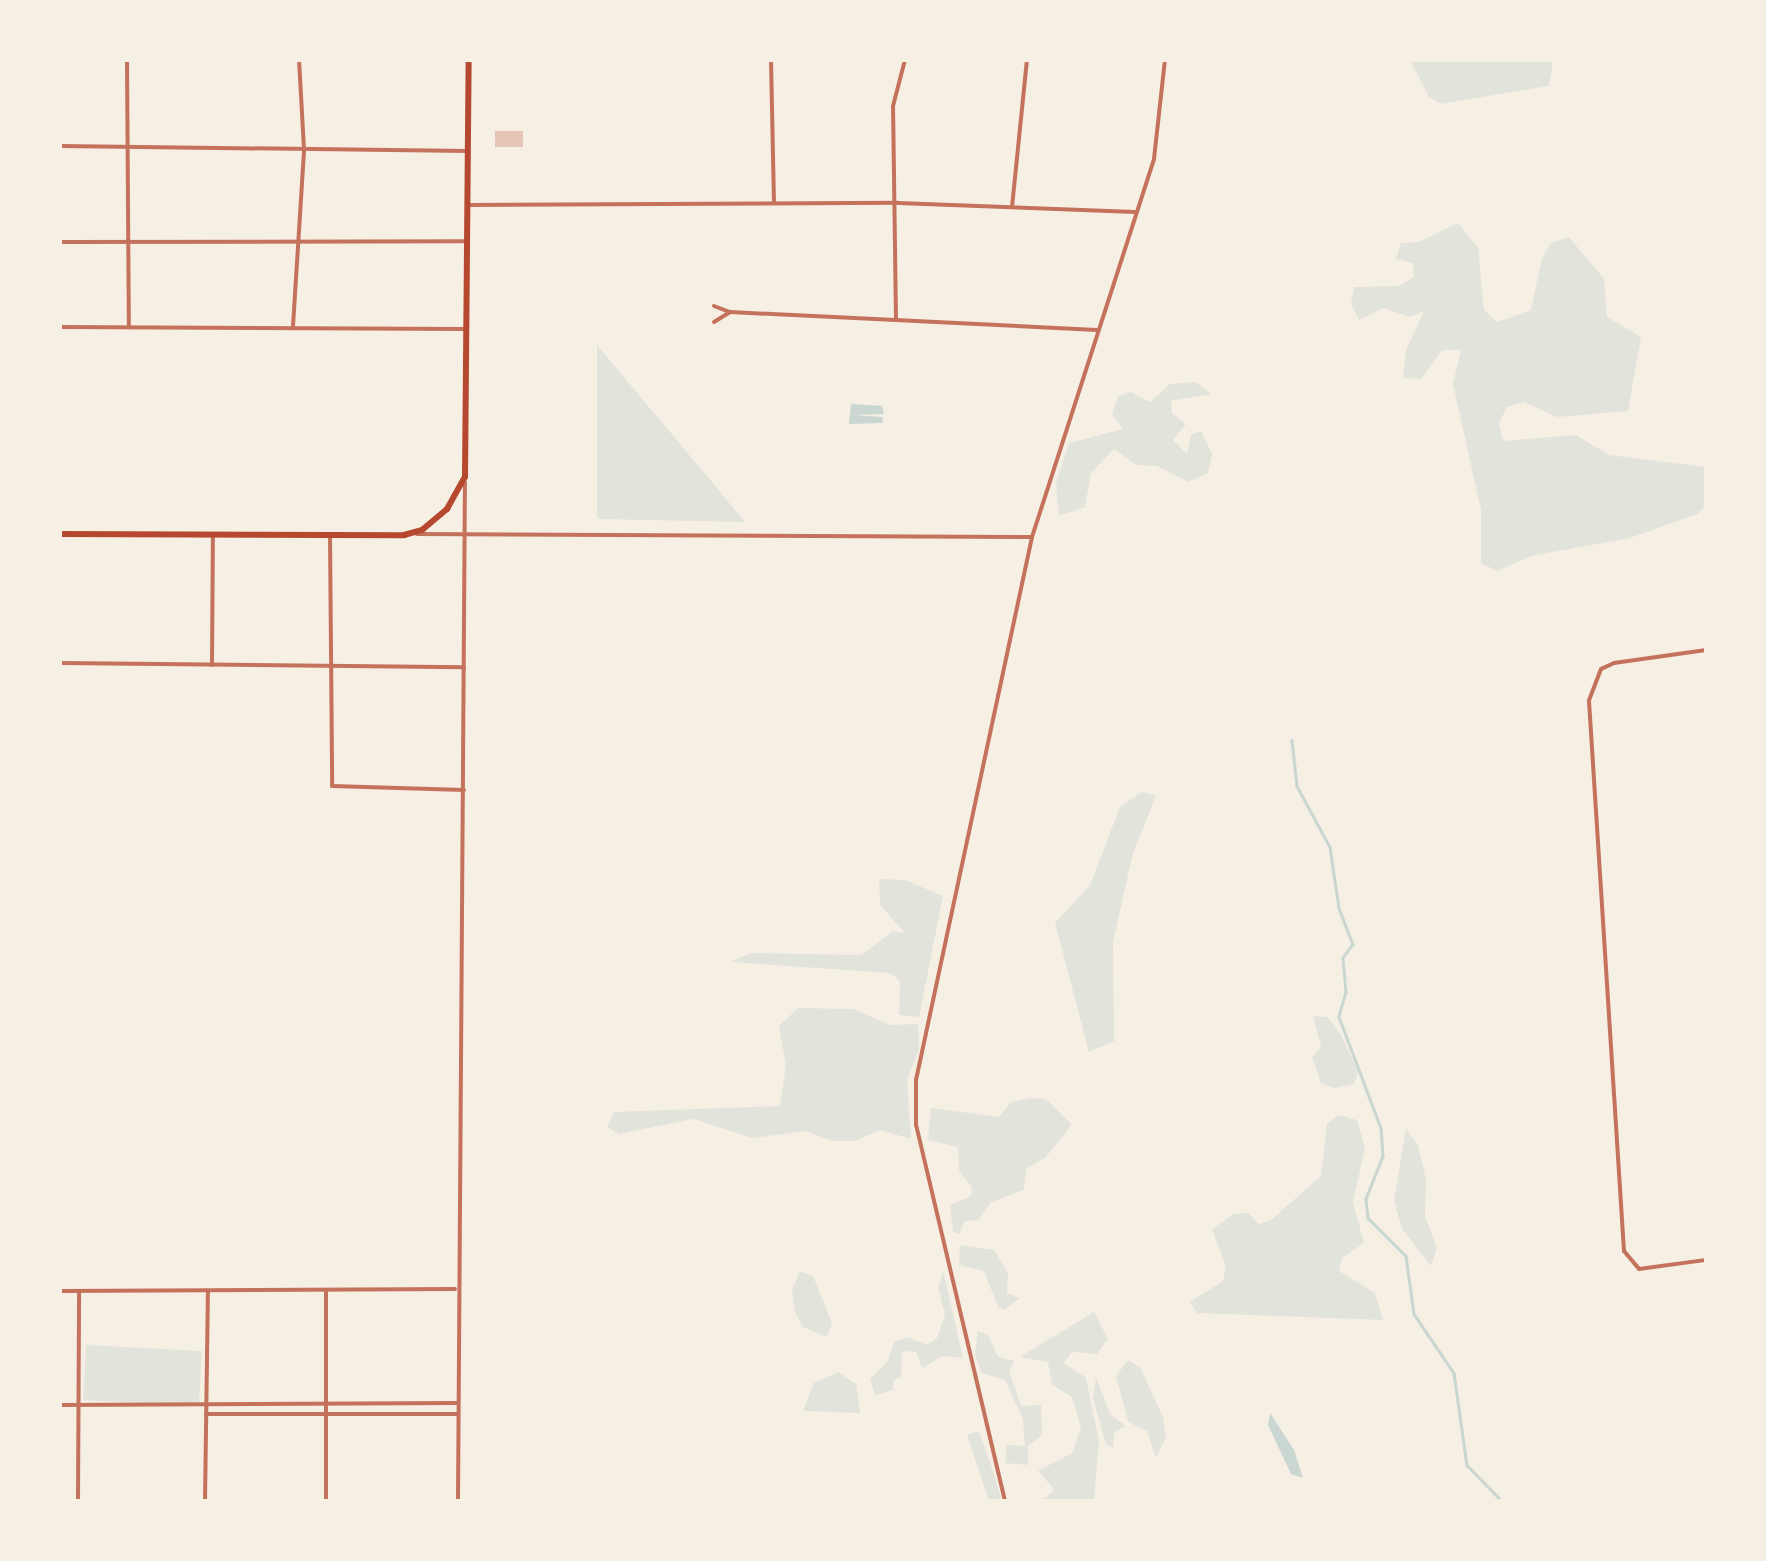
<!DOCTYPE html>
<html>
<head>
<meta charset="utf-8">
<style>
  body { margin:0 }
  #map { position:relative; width:1766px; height:1561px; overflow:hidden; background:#f6efe4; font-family:Roboto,sans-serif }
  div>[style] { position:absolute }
  .green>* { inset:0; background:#e2e4dc; transform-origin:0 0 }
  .water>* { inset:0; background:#c9d6d2 }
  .stream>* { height:2.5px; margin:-1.25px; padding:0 1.25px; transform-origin:1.25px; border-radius:1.25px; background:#c9d6d2 }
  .building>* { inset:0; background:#e6c5b7; transform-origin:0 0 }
  .minor>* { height:4px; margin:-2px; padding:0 2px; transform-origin:2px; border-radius:2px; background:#c5725c }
  .trunk>* { height:6px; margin:-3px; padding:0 3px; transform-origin:3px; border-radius:3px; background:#b5482f }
  span { translate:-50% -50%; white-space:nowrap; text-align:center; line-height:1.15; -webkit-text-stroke:8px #f6efe4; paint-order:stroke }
  .frame { position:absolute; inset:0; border:62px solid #f6efe4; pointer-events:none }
</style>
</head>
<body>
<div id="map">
  <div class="green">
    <div style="clip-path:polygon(1410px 60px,1552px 60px,1552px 70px,1549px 86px,1441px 104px,1429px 97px)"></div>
    <div style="clip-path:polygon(1458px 223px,1478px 248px,1484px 310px,1497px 322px,1531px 310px,1542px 258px,1551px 243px,1569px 237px,1604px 279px,1607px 317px,1641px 337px,1628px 411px,1557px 417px,1524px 402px,1507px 407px,1499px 423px,1503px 441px,1576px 435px,1609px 455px,1706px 467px,1706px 506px,1697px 514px,1630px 538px,1531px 556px,1497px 571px,1481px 563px,1481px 510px,1453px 384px,1461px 350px,1442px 350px,1421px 379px,1403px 378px,1406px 350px,1424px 311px,1409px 317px,1384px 308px,1359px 320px,1351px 304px,1354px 287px,1399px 286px,1414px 277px,1413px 263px,1396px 259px,1401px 243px,1419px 242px)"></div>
    <div style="clip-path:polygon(597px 345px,717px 488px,745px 522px,597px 519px)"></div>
    <div style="clip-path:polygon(1196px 382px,1211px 394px,1171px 401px,1172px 413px,1186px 424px,1173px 440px,1187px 454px,1191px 435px,1201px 431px,1212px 454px,1208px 473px,1188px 482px,1157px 466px,1136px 465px,1114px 449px,1091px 473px,1085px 507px,1059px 516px,1056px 483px,1069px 443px,1123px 429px,1112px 414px,1118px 396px,1131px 392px,1150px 402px,1170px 384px)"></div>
    <div style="clip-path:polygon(1142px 792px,1156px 796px,1133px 853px,1113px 942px,1114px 1041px,1089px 1052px,1055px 923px,1090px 885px,1120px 807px)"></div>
    <div style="clip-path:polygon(879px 879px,905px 880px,943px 896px,919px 1017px,899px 1015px,900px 981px,890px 973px,730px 962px,751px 953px,861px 955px,893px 931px,905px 933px,880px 905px)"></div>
    <div style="clip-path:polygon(798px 1008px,853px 1009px,890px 1025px,918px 1024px,919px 1050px,907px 1080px,911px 1139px,880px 1130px,855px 1141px,832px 1141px,806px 1131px,752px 1138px,694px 1119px,619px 1134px,607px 1127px,614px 1112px,780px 1106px,786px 1066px,779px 1026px)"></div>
    <div style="clip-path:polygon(1313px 1016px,1327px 1017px,1340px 1033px,1358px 1071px,1354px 1084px,1334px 1088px,1321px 1083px,1312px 1057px,1321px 1047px)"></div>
    <div style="clip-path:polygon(1032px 1098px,1046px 1099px,1071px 1124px,1068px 1130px,1045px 1158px,1026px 1169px,1024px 1190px,991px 1202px,979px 1220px,965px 1221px,959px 1234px,953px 1232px,950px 1205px,971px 1196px,972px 1188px,959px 1170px,958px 1147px,928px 1140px,931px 1108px,999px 1117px,1011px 1102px)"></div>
    <div style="clip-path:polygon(1338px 1115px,1357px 1120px,1365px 1148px,1353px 1202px,1364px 1243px,1342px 1258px,1339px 1271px,1375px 1293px,1383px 1320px,1197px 1313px,1190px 1302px,1223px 1281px,1226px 1267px,1212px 1229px,1234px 1214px,1248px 1213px,1259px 1224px,1271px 1220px,1321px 1176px,1327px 1124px)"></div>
    <div style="clip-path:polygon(1406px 1129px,1418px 1145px,1426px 1180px,1425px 1216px,1437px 1248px,1431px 1266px,1402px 1229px,1394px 1201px)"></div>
    <div style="clip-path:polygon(960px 1245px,994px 1250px,1008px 1273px,1007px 1293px,1020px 1298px,1004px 1310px,998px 1307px,984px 1271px,959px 1265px)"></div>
    <div style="clip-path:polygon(943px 1270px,963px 1358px,943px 1356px,922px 1368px,916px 1352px,902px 1351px,901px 1377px,893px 1381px,893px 1390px,875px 1395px,870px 1379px,888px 1361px,894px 1342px,907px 1337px,927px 1345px,937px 1338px,945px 1314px,938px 1288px)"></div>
    <div style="clip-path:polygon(800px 1271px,813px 1276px,832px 1323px,827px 1337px,803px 1327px,795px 1312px,792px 1290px)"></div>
    <div style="clip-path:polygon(1094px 1312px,1108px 1339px,1097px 1354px,1072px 1352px,1064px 1363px,1086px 1378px,1099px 1441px,1094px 1501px,1040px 1501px,1055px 1490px,1038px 1471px,1072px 1453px,1081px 1428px,1072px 1397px,1052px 1385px,1048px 1362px,1020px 1357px)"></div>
    <div style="clip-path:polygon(978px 1331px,988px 1335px,998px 1357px,1015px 1361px,1009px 1370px,1021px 1406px,1041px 1405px,1042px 1435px,1028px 1446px,1028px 1465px,1005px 1463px,1007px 1445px,1025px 1446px,1023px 1419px,1005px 1380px,982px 1373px,975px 1355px)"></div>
    <div style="left:86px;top:1345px;width:116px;height:55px;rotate:3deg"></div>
    <div style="clip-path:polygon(1128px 1360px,1140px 1367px,1163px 1417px,1166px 1437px,1156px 1458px,1147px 1431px,1128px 1422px,1116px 1376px)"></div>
    <div style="clip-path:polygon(838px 1372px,856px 1384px,860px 1413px,803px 1411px,814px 1383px)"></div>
    <div style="clip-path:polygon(1096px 1377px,1110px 1414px,1126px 1426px,1114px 1432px,1113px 1448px,1106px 1444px,1093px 1399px)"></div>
    <div style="clip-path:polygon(979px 1431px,991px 1465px,1002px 1501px,989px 1501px,967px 1435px)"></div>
  </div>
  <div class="water">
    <div style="clip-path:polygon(851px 404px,882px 406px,884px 414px,854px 415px,882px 417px,883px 423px,849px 424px)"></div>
    <div style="clip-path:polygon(1270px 1413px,1294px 1450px,1303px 1478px,1291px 1474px,1268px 1425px)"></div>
  </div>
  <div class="stream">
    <div style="left:1292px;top:740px;width:46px;rotate:83.8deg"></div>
    <div style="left:1297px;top:786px;width:69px;rotate:61.6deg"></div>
    <div style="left:1330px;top:847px;width:62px;rotate:81.6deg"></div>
    <div style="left:1339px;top:908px;width:39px;rotate:69deg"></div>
    <div style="left:1353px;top:944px;width:17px;rotate:126deg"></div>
    <div style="left:1343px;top:958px;width:34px;rotate:85deg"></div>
    <div style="left:1346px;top:992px;width:26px;rotate:106deg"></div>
    <div style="left:1339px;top:1017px;width:119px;rotate:69.3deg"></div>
    <div style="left:1381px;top:1128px;width:28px;rotate:86deg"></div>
    <div style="left:1383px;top:1156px;width:46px;rotate:111.6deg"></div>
    <div style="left:1366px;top:1199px;width:19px;rotate:84deg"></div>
    <div style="left:1368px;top:1218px;width:54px;rotate:45deg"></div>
    <div style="left:1406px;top:1256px;width:59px;rotate:82.1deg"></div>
    <div style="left:1414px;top:1314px;width:71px;rotate:55.9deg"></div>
    <div style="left:1454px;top:1373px;width:93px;rotate:82deg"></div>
    <div style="left:1467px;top:1465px;width:50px;rotate:45.8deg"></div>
  </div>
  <div class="building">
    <div style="left:495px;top:131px;width:28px;height:16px"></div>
  </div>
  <div class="minor">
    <div style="left:127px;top:60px;width:266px;rotate:89.6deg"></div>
    <div style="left:771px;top:60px;width:143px;rotate:88.8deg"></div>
    <div style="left:60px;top:146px;width:408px;rotate:0.7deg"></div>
    <div style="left:470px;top:205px;width:428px;rotate:-0.3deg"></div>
    <div style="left:898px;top:203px;width:237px;rotate:2.2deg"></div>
    <div style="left:1012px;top:207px;width:148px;rotate:-84.2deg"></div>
    <div style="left:60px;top:242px;width:405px;rotate:-0.1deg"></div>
    <div style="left:714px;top:306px;width:17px;rotate:21deg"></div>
    <div style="left:730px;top:312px;width:367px;rotate:2.8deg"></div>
    <div style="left:896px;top:319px;width:213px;rotate:-90.8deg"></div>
    <div style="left:893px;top:106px;width:48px;rotate:-75.4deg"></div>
    <div style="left:714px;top:322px;width:19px;rotate:-32deg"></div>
    <div style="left:293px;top:326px;width:177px;rotate:-86.4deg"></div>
    <div style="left:304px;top:149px;width:89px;rotate:-93.2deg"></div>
    <div style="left:60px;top:327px;width:405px;rotate:0.3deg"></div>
    <div style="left:417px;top:534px;width:615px;rotate:0.28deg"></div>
    <div style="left:330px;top:535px;width:251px;rotate:89.5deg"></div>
    <div style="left:332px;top:786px;width:132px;rotate:1.7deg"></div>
    <div style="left:1706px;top:650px;width:93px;rotate:172deg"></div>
    <div style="left:1614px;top:663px;width:14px;rotate:155deg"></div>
    <div style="left:1601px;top:669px;width:34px;rotate:111deg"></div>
    <div style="left:1589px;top:701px;width:551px;rotate:86.36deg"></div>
    <div style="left:1624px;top:1251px;width:23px;rotate:50deg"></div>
    <div style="left:1639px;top:1269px;width:68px;rotate:-7.7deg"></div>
    <div style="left:60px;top:663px;width:404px;rotate:0.6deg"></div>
    <div style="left:212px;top:665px;width:130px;rotate:-89.6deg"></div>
    <div style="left:60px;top:1291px;width:395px;rotate:-0.3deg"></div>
    <div style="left:326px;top:1291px;width:210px;rotate:90deg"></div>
    <div style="left:60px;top:1405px;width:398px;rotate:-0.3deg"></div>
    <div style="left:206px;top:1414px;width:251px"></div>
    <div style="left:78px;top:1501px;width:210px;rotate:-89.7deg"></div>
    <div style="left:205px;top:1501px;width:210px;rotate:-89.2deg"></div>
    <div style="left:458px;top:1501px;width:1019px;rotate:-89.61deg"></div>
    <div style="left:1005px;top:1501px;width:386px;rotate:-103.3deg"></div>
    <div style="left:916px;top:1125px;width:45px;rotate:-90deg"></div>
    <div style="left:916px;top:1080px;width:555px;rotate:-77.94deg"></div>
    <div style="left:1032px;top:537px;width:397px;rotate:-72.1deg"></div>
    <div style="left:1154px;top:159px;width:100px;rotate:-83.7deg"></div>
  </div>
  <div class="trunk">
    <div style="left:60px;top:534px;width:344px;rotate:0.2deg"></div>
    <div style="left:404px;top:535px;width:19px;rotate:-16deg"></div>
    <div style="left:422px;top:530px;width:33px;rotate:-40deg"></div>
    <div style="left:447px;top:509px;width:37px;rotate:-61deg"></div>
    <div style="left:465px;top:477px;width:417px;rotate:-89.5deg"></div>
  </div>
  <div class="frame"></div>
</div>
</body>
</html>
